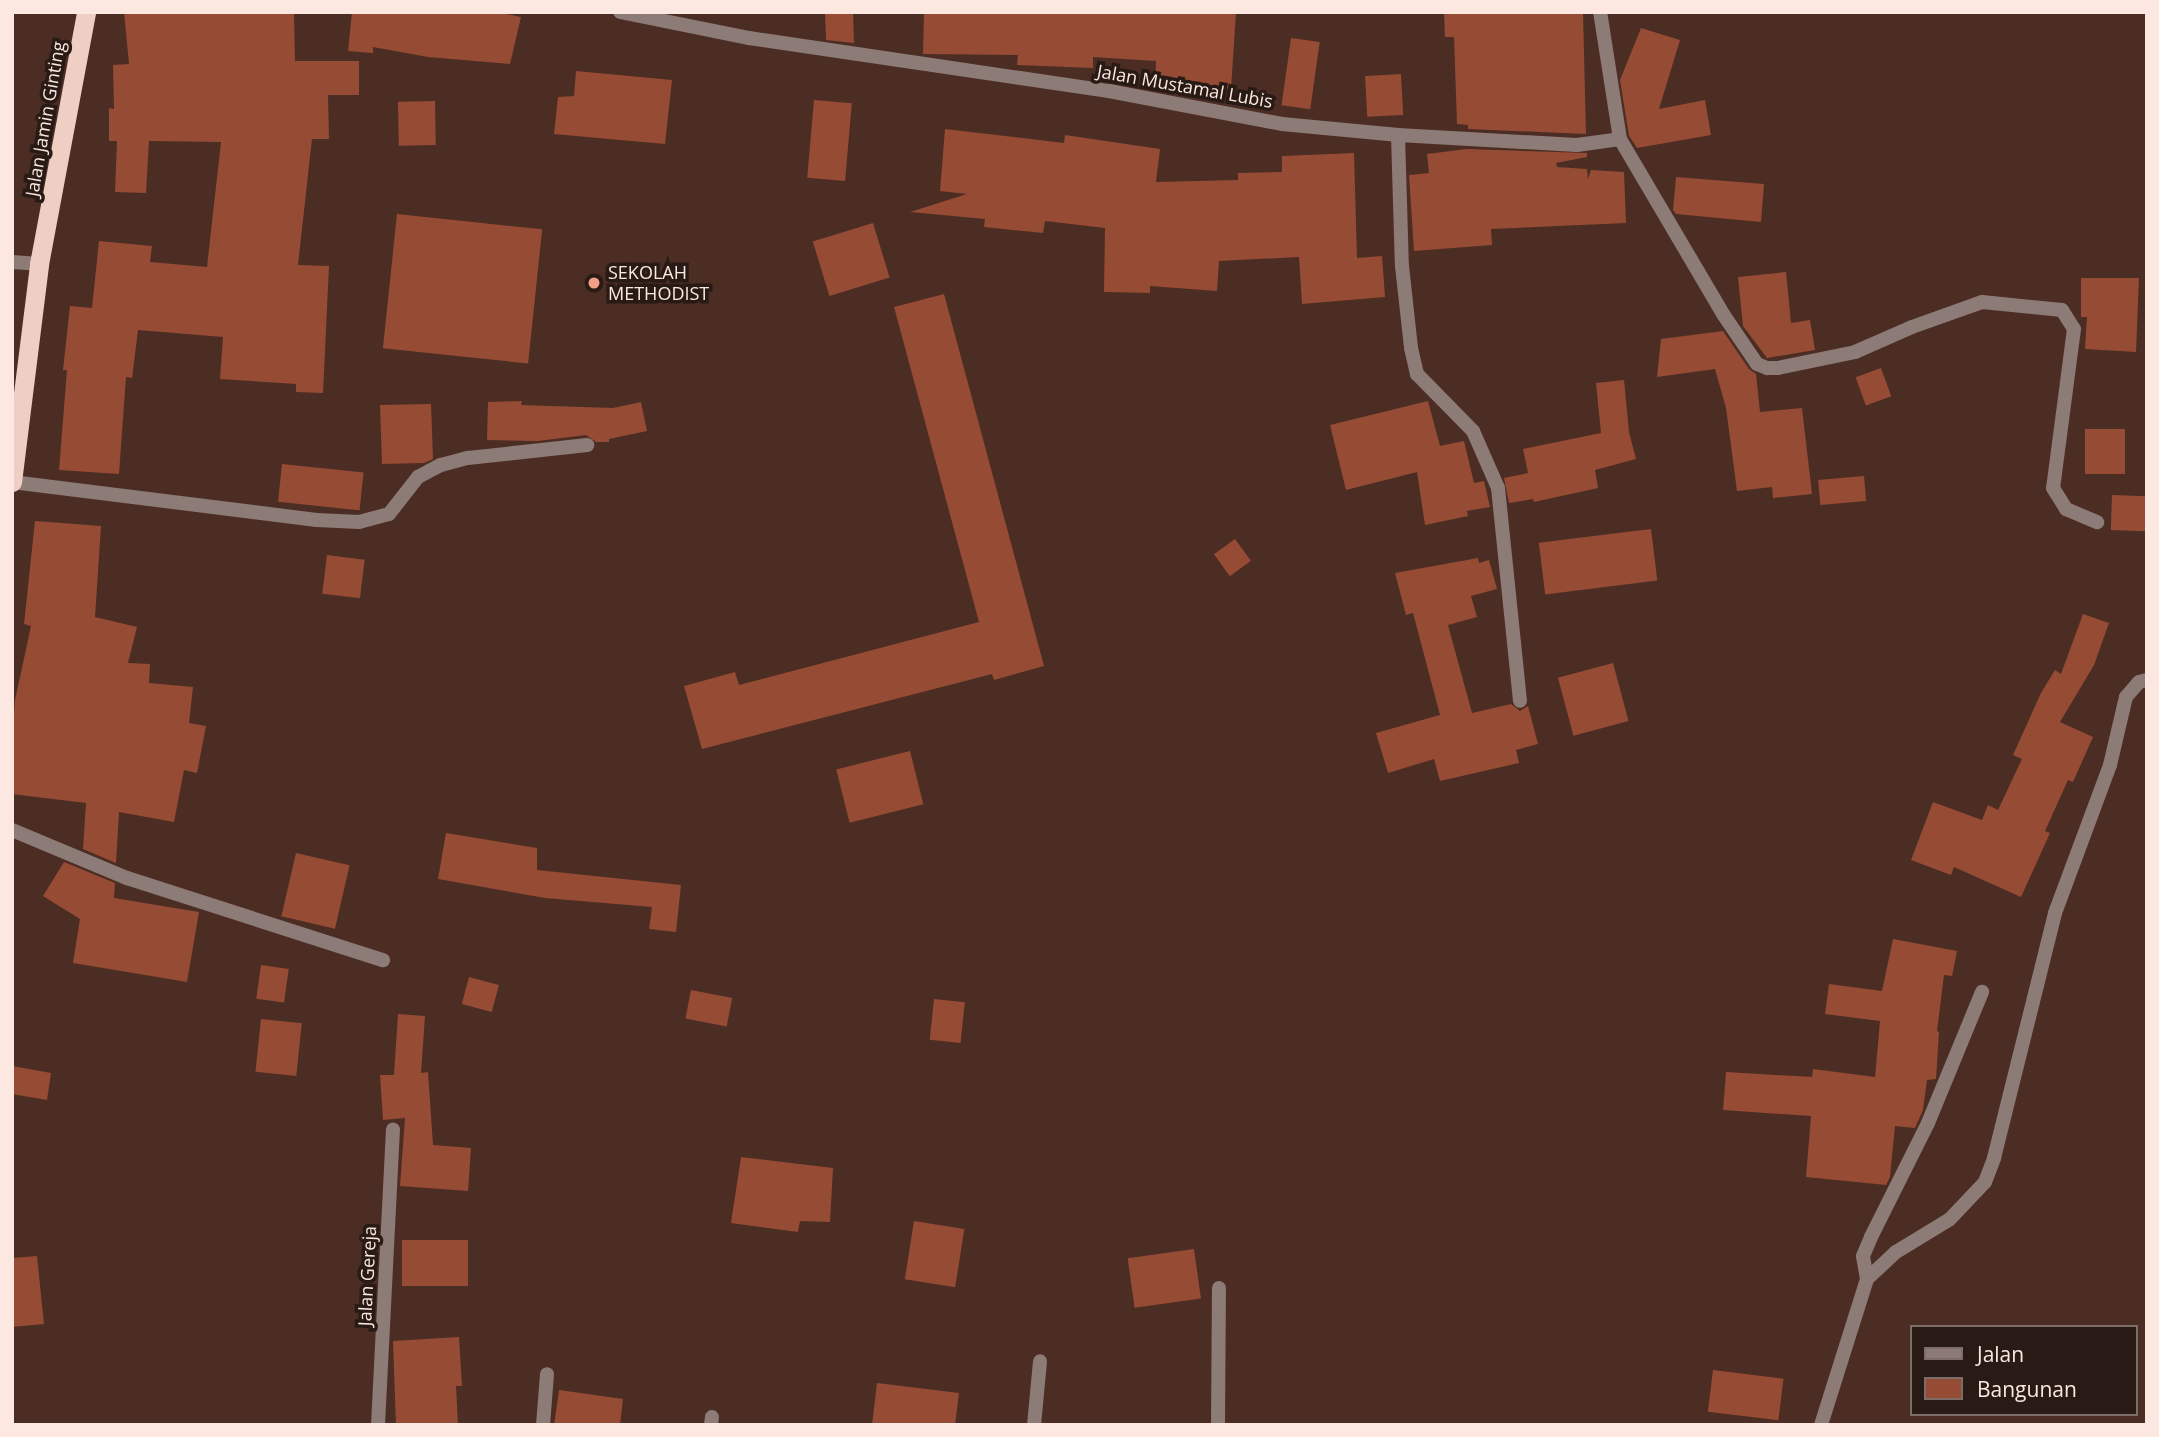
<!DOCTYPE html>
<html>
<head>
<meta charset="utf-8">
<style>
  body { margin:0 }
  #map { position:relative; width:2159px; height:1437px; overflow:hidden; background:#4c2d24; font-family:"Open Sans",sans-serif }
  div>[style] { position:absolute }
  .building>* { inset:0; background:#964b34; transform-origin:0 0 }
  .minor>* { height:14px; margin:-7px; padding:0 7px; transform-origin:7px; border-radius:7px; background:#8c7b76 }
  .trunk>* { height:19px; margin:-9.5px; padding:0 9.5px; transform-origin:9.5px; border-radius:9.5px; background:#efcec4 }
  .dots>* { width:19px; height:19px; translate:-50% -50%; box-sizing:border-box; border:4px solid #281a15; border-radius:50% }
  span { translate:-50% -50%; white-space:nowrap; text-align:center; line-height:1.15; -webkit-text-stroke:7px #281a15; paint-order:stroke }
  .street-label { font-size:18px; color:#fce8e1 }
  .poi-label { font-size:18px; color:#fce8e1 }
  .left { translate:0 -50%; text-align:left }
  .frame { position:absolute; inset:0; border:14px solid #fce8e1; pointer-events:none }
  .legend { position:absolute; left:1910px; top:1325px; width:228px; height:91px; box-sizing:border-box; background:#281a15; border:2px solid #7d6c67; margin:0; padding:9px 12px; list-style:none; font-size:21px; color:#fce8e1 }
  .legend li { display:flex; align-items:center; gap:14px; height:35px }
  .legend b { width:35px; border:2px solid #7d6c67 }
</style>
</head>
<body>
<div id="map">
  <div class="building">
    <div style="clip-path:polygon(124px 12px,294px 12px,295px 61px,359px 61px,359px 95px,328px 95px,329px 139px,312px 139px,298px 265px,329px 266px,323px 393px,296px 392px,296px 384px,220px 379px,223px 337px,138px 330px,132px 378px,126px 377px,119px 474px,59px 470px,67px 370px,63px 370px,70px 306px,92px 308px,99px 241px,152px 246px,150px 262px,207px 267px,221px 142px,149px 141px,146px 193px,115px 192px,117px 141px,109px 141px,109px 108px,114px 109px,113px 65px,129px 64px)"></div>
    <div style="clip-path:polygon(352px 12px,497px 12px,521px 17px,510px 64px,428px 57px,373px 47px,373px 53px,348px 51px)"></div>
    <div style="clip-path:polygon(825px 12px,853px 12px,854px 43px,826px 40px)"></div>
    <div style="clip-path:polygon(924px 12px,1236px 12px,1231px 89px,1155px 85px,1156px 61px,1093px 57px,1093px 68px,1017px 65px,1018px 55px,923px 54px)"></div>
    <div style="clip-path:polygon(1444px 12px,1583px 12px,1586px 134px,1468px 129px,1468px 125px,1457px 124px,1454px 37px,1445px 37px)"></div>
    <div style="clip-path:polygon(1641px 28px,1680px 40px,1659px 109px,1705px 100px,1711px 135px,1637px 148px,1629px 136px,1620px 80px)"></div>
    <div style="left:1291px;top:38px;width:29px;height:68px;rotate:8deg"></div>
    <div style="clip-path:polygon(576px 71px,672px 80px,665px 144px,554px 134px,558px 97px,574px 96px)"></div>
    <div style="left:1401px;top:74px;width:41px;height:36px;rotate:87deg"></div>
    <div style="left:814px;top:100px;width:38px;height:78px;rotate:5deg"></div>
    <div style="left:435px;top:101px;width:44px;height:37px;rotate:89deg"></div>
    <div style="clip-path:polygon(945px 129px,1064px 143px,1065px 135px,1160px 149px,1156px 182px,1238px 180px,1238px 173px,1282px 172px,1282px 156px,1354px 153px,1357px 258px,1382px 256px,1385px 297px,1302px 304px,1299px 257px,1219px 261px,1217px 291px,1150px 286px,1150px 293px,1104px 292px,1105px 228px,1045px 221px,1043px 233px,984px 227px,985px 219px,910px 212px,967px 194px,940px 191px)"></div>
    <div style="clip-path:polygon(1467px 149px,1587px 153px,1587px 157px,1556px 163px,1557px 167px,1587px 169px,1588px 179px,1591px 170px,1624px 172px,1626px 223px,1491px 229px,1492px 245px,1414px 251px,1409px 175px,1429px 173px,1427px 154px)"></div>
    <div style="clip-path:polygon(1676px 177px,1764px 184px,1761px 222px,1676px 214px,1673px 210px)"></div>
    <div style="left:397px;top:214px;width:146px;height:135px;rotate:6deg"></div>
    <div style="left:873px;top:223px;width:57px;height:63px;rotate:73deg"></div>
    <div style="clip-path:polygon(1786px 272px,1791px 323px,1810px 320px,1815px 350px,1767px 358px,1743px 326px,1738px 277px)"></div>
    <div style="clip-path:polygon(2081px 278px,2139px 278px,2136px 352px,2085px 349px,2087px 317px,2081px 317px)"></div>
    <div style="clip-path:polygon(944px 294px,1044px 666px,994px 680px,992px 674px,702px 749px,684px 686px,735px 672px,739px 685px,979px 622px,894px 307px)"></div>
    <div style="clip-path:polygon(1723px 331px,1749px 369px,1756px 374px,1760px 412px,1802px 408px,1812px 494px,1773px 498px,1772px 487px,1737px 491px,1726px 408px,1715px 369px,1657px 377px,1661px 339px)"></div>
    <div style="left:1881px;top:368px;width:30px;height:27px;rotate:70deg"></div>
    <div style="clip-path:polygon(1624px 380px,1629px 432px,1636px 459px,1595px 470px,1598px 488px,1534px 502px,1533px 499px,1509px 503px,1504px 478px,1528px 473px,1523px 449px,1601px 433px,1596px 383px)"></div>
    <div style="clip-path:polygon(522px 401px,521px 405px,613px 408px,641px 402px,647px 431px,609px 439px,609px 442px,596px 442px,586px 435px,538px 441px,487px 440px,488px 402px)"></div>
    <div style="clip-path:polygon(1428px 401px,1440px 446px,1464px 441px,1474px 483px,1484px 481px,1490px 507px,1467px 511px,1468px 516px,1425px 525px,1417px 472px,1346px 490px,1330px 425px)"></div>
    <div style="clip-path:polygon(431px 404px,433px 459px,424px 463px,382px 464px,380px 405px)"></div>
    <div style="left:2085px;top:429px;width:40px;height:45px"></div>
    <div style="left:282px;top:464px;width:82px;height:38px;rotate:6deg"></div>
    <div style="left:1864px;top:476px;width:25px;height:46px;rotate:85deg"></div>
    <div style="left:2112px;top:495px;width:35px;height:35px;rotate:2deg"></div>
    <div style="clip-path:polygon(35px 521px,101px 526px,95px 617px,137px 627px,128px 663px,150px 664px,149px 683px,193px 687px,189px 723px,206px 726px,197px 773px,184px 770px,174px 822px,119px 812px,116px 863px,83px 849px,86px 803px,12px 794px,12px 738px,15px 700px,31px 626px,24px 624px)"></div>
    <div style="left:1651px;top:529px;width:52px;height:113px;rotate:83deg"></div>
    <div style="left:1235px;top:539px;width:27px;height:26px;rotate:54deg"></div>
    <div style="left:327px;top:555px;width:38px;height:39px;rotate:7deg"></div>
    <div style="clip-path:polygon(1478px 558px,1479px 563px,1489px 560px,1497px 589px,1471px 596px,1477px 617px,1448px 625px,1472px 713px,1511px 704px,1520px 711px,1528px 706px,1538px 744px,1516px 750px,1519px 763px,1440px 781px,1434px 759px,1388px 773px,1376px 733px,1440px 715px,1413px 613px,1406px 615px,1395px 573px)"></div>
    <div style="clip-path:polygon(2083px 614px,2109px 623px,2094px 665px,2060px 722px,2093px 737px,2073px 782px,2068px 780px,2045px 831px,2050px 833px,2021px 897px,1954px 867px,1951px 875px,1911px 860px,1933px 802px,1982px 820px,1988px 805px,1998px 810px,2022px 759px,2013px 755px,2041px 693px,2055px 670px,2061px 674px)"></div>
    <div style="left:1613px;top:663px;width:60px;height:57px;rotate:75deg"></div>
    <div style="left:910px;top:751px;width:55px;height:76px;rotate:76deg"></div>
    <div style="clip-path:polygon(446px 833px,537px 848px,537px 870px,681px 885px,676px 932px,649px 929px,652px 907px,545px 898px,438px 879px)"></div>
    <div style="left:296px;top:853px;width:55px;height:65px;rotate:13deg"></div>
    <div style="clip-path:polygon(64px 862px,115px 883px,114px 898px,199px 912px,187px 982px,73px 963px,80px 919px,43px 896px)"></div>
    <div style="clip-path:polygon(1893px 939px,1957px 951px,1952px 976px,1944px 975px,1937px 1031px,1939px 1032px,1936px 1079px,1927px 1080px,1923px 1110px,1915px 1128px,1895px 1126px,1890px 1177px,1886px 1185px,1806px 1177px,1811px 1116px,1723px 1110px,1726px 1072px,1812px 1077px,1813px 1069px,1875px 1077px,1880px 1021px,1825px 1014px,1829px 984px,1882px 991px)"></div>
    <div style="left:261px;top:965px;width:28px;height:34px;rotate:8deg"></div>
    <div style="left:469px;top:977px;width:31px;height:28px;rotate:15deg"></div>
    <div style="left:691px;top:990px;width:42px;height:29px;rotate:11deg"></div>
    <div style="left:934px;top:999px;width:31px;height:41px;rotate:6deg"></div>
    <div style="clip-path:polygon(398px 1014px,425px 1016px,421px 1073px,428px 1072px,433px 1145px,471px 1148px,468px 1191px,400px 1186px,405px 1118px,383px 1120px,380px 1075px,394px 1075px)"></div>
    <div style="left:261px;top:1019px;width:41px;height:53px;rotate:6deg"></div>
    <div style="clip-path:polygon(12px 1066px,51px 1073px,47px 1100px,12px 1094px)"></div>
    <div style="clip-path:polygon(741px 1157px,833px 1168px,830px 1222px,800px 1221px,798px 1232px,731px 1223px)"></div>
    <div style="left:914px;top:1221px;width:51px;height:59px;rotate:9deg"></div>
    <div style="left:402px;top:1240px;width:66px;height:46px"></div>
    <div style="left:1194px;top:1249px;width:50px;height:67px;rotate:82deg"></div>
    <div style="clip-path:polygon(37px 1256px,44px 1324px,12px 1327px,12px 1258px)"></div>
    <div style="clip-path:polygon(459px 1337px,462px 1386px,456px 1386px,458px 1425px,396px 1425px,393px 1341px)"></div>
    <div style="left:1713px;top:1370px;width:71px;height:42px;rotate:7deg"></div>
    <div style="clip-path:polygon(877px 1383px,959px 1393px,955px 1425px,872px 1425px)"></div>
    <div style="clip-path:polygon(559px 1390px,623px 1399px,620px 1425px,554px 1425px)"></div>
  </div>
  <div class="minor">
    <div style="left:620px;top:12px;width:132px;rotate:11.4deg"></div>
    <div style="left:749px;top:38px;width:364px;rotate:8.4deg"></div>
    <div style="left:1109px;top:91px;width:176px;rotate:10.8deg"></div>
    <div style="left:1282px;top:124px;width:117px;rotate:5.4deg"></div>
    <div style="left:1398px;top:135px;width:179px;rotate:3.2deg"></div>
    <div style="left:1577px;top:145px;width:43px;rotate:-7.9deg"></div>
    <div style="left:1620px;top:139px;width:129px;rotate:-98.9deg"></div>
    <div style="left:1398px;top:135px;width:131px;rotate:88.3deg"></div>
    <div style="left:1402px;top:266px;width:82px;rotate:83.7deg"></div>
    <div style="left:1411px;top:348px;width:27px;rotate:77deg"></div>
    <div style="left:1417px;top:374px;width:80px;rotate:45.5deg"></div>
    <div style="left:1473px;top:431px;width:62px;rotate:66.3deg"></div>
    <div style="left:1498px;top:488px;width:214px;rotate:84.1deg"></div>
    <div style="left:1620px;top:139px;width:203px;rotate:59.5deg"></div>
    <div style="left:1723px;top:314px;width:60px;rotate:55.8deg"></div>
    <div style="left:1757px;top:364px;width:11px;rotate:22deg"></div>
    <div style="left:1767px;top:368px;width:11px"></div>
    <div style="left:1778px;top:368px;width:79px;rotate:-11.7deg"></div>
    <div style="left:1855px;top:352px;width:62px;rotate:-23.7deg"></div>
    <div style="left:1912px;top:327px;width:74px;rotate:-19.7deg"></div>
    <div style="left:1982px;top:302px;width:80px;rotate:5.7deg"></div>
    <div style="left:2062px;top:310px;width:22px;rotate:58deg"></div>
    <div style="left:2074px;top:329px;width:160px;rotate:97.5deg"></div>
    <div style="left:2053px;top:488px;width:25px;rotate:58deg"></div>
    <div style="left:2066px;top:509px;width:34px;rotate:23deg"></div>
    <div style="left:12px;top:262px;width:27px;rotate:4deg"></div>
    <div style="left:12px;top:482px;width:307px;rotate:7.1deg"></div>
    <div style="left:317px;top:520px;width:42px;rotate:2.7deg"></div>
    <div style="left:359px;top:522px;width:31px;rotate:-15deg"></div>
    <div style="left:389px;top:514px;width:47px;rotate:-51.9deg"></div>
    <div style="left:418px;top:477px;width:26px;rotate:-28deg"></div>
    <div style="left:441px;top:465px;width:28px;rotate:-15deg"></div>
    <div style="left:468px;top:458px;width:120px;rotate:-6.2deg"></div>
    <div style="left:12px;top:830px;width:125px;rotate:22.7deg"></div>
    <div style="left:127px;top:878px;width:269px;rotate:17.8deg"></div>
    <div style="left:1867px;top:1279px;width:23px;rotate:-100deg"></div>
    <div style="left:1863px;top:1256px;width:21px;rotate:-67deg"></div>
    <div style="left:1871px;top:1237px;width:127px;rotate:-63.4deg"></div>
    <div style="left:1928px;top:1123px;width:142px;rotate:-67.6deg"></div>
    <div style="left:378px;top:1425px;width:296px;rotate:-87.1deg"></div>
    <div style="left:543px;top:1425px;width:51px;rotate:-85.5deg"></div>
    <div style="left:711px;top:1425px;width:8px;rotate:-83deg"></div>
    <div style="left:1034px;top:1425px;width:64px;rotate:-84.6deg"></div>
    <div style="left:1218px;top:1425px;width:137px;rotate:-89.6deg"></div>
    <div style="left:1821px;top:1425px;width:153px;rotate:-72.5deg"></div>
    <div style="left:1867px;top:1279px;width:40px;rotate:-43deg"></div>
    <div style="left:1896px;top:1252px;width:63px;rotate:-31.4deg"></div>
    <div style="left:1950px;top:1219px;width:51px;rotate:-46.6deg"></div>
    <div style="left:1985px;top:1182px;width:26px;rotate:-69deg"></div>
    <div style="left:1994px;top:1158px;width:252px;rotate:-76deg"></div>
    <div style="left:2055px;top:913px;width:158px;rotate:-69.6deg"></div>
    <div style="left:2110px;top:765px;width:70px;rotate:-76.8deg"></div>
    <div style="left:2126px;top:697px;width:20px;rotate:-49deg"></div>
    <div style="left:2139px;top:682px;width:8px;rotate:-14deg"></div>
  </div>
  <div class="trunk">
    <div style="left:12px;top:482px;width:220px;rotate:-82.9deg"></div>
    <div style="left:39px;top:264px;width:256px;rotate:-79.4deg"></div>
  </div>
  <div class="dots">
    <div style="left:594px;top:283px;background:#f39f85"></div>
  </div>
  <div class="street-label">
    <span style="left:1185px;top:86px;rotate:10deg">Jalan Mustamal Lubis</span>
    <span style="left:45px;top:119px;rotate:-80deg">Jalan Jamin Ginting</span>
    <span style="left:367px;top:1276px;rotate:-87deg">Jalan Gereja</span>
  </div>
  <div class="poi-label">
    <span class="left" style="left:608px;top:283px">SEKOLAH<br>METHODIST</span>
  </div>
  <div class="frame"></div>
  <ul class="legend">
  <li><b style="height:9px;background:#8c7b76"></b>Jalan</li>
  <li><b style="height:19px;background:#964b34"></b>Bangunan</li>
  </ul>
</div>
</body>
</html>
